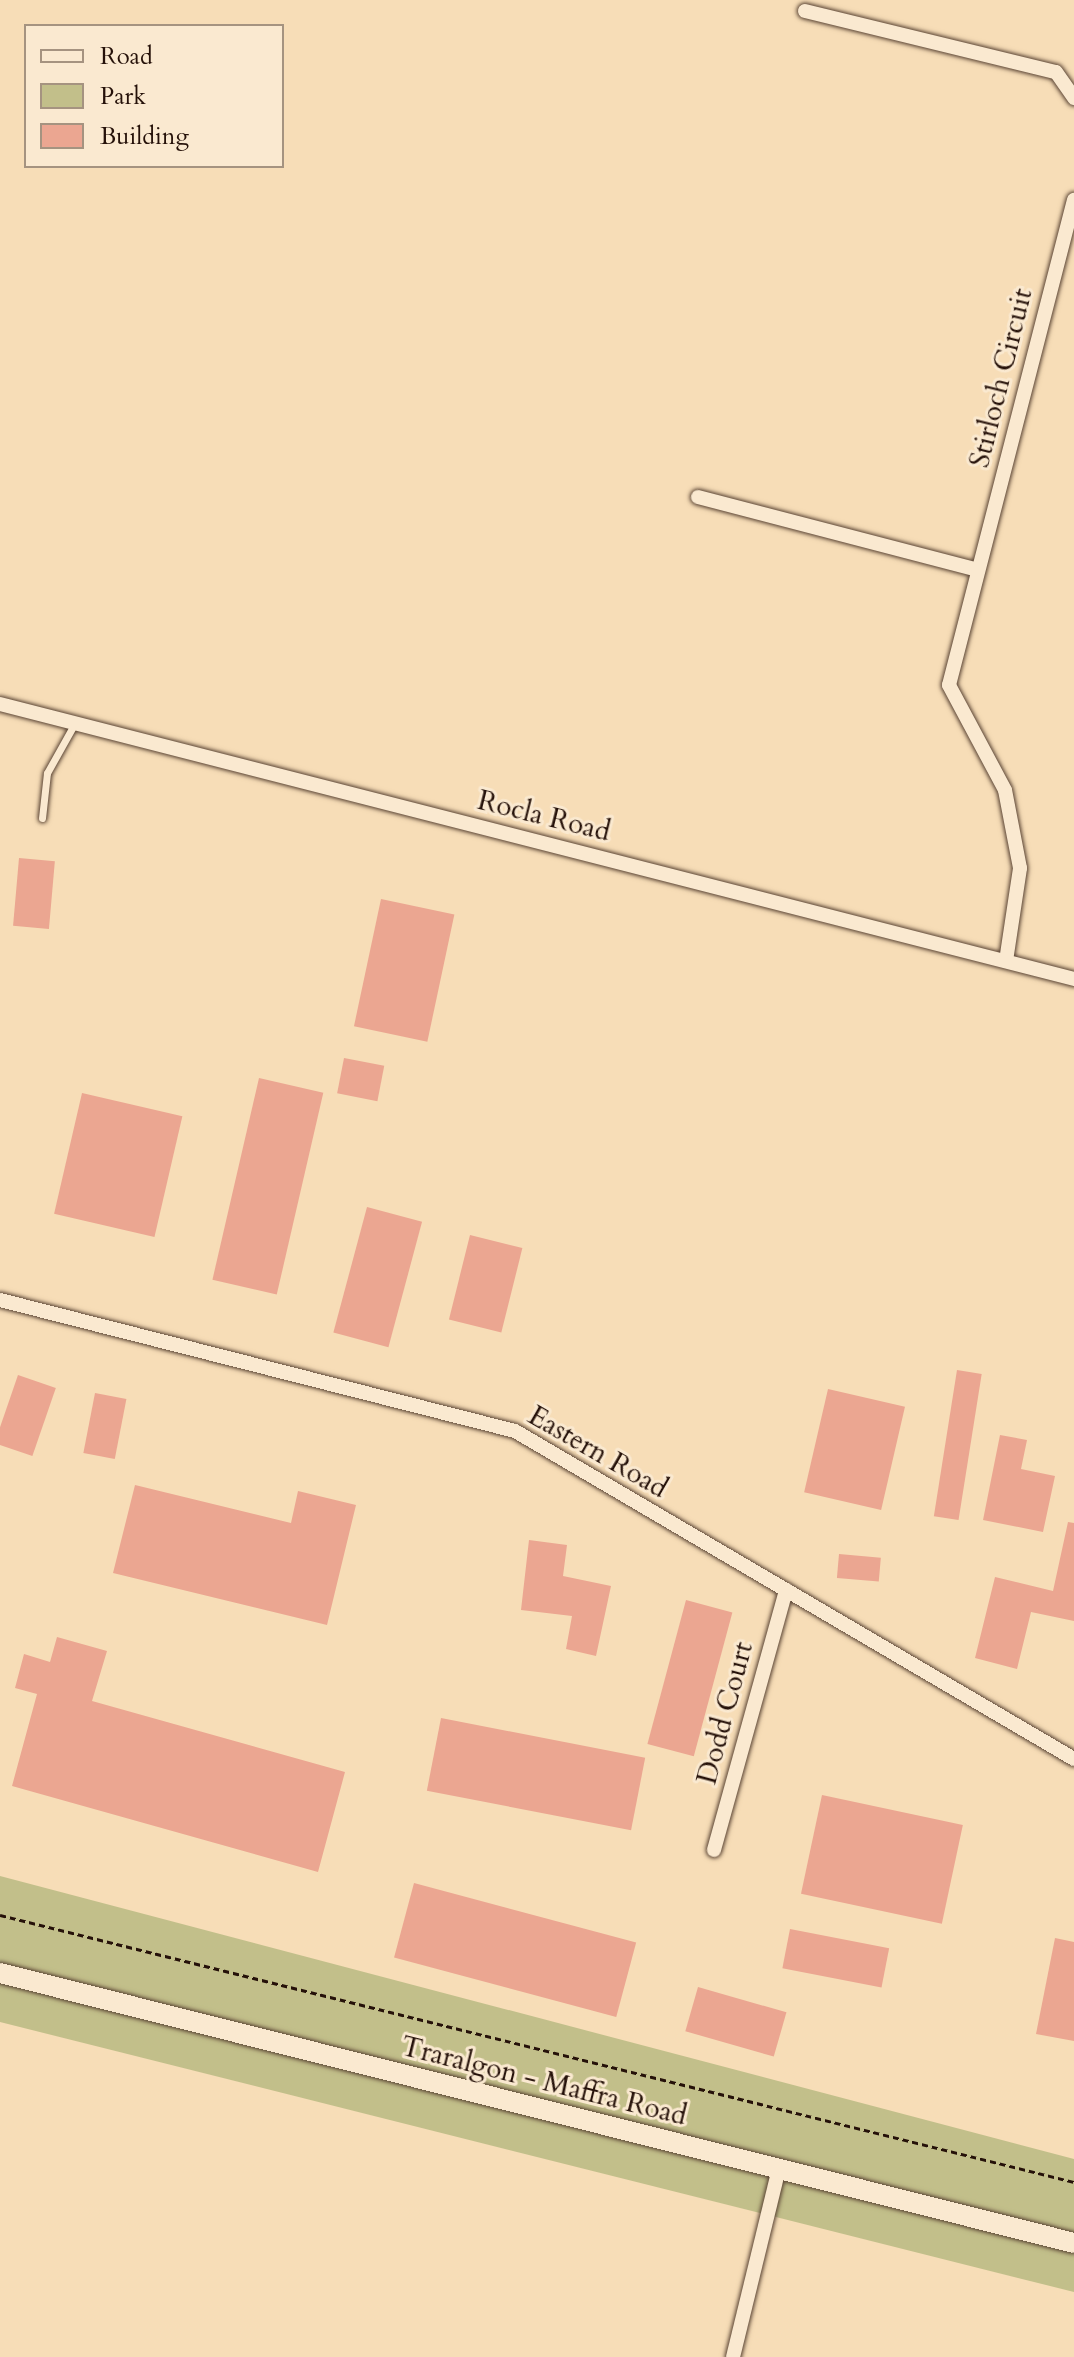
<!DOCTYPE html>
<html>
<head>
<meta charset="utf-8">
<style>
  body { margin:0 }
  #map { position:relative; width:1074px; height:2357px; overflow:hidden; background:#f7ddb7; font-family:Cardo,serif }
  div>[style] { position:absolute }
  .green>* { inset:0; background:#c2bf8a }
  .building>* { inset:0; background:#eba691; transform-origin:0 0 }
  .path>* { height:3px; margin-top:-1.5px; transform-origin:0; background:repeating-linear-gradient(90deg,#251109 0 6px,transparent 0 10px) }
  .roads { filter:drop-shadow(0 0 2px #5a4434) drop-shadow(0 0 2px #5a4434) }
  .service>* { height:7px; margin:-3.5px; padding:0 3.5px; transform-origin:3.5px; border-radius:3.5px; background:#fae9d0 }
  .minor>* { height:14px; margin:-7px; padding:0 7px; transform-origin:7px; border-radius:7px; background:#fae9d0 }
  .secondary>* { height:20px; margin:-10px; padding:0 10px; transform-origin:10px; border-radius:10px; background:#fae9d0 }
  span { translate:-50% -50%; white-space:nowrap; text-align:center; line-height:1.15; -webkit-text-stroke:6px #fae9d0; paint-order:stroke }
  .street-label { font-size:28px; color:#251109 }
  .legend { position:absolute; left:24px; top:24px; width:260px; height:144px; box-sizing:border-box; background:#fae9d0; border:2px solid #a59380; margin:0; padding:10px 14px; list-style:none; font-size:24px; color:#251109 }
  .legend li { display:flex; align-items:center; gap:16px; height:40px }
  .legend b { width:40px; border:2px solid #a59380 }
</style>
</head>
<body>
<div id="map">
  <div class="green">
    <div style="clip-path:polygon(0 1876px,1074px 2159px,1074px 2292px,0 2022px)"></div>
  </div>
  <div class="building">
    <div style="left:19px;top:858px;width:36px;height:68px;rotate:5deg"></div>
    <div style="left:381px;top:899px;width:75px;height:130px;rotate:12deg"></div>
    <div style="left:344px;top:1058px;width:41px;height:36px;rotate:11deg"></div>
    <div style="left:259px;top:1078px;width:66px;height:207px;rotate:13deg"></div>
    <div style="left:82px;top:1093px;width:103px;height:124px;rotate:13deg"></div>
    <div style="left:367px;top:1207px;width:57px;height:130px;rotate:15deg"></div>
    <div style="left:470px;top:1235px;width:54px;height:87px;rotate:14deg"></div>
    <div style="left:957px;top:1370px;width:25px;height:148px;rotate:9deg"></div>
    <div style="left:18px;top:1375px;width:40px;height:72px;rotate:19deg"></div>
    <div style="left:828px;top:1389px;width:79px;height:106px;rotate:13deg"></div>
    <div style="left:95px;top:1393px;width:32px;height:61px;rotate:11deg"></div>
    <div style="clip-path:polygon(1000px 1435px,1027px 1440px,1021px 1469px,1055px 1476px,1043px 1532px,983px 1520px)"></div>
    <div style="clip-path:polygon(135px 1485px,291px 1523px,298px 1491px,356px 1505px,327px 1625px,113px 1573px)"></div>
    <div style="clip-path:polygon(1068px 1522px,1074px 1523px,1074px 1621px,1031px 1612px,1017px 1669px,975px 1658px,995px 1577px,1053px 1591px)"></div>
    <div style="clip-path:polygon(529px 1540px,567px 1545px,563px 1576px,611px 1586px,596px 1656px,566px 1649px,572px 1616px,521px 1610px)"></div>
    <div style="left:839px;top:1554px;width:42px;height:24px;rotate:5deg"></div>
    <div style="left:686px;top:1600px;width:48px;height:149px;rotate:15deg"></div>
    <div style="clip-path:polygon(57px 1637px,107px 1651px,92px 1701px,345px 1772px,318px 1872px,12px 1786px,37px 1694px,15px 1688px,24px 1654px,50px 1662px)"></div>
    <div style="left:441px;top:1718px;width:208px;height:74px;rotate:11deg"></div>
    <div style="left:822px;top:1795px;width:144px;height:101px;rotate:12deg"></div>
    <div style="left:414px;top:1883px;width:230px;height:77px;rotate:15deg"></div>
    <div style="left:790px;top:1929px;width:101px;height:40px;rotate:11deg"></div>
    <div style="clip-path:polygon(1055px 1938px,1074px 1942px,1074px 2041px,1036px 2034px)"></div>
    <div style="left:698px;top:1987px;width:92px;height:46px;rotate:16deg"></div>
  </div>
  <div class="path">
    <div style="left:0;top:1915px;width:1107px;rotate:13.96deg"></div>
  </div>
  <div class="roads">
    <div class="service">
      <div style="left:42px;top:818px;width:45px;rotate:-83.7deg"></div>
      <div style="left:47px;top:773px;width:57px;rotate:-60.8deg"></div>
    </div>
    <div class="minor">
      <div style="left:805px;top:11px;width:258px;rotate:13.7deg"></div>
      <div style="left:1056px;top:72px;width:32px;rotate:55deg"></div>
      <div style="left:698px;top:497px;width:289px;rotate:14.6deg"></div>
      <div style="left:0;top:704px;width:1109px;rotate:14.36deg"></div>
      <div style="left:1006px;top:961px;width:94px;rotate:-81.4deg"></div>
      <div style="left:1020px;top:868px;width:79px;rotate:-100.9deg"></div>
      <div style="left:1005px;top:790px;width:119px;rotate:-118.1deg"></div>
      <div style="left:949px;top:685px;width:501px;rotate:-75.55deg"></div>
      <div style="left:0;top:1300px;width:531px;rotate:14.27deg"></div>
      <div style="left:515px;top:1431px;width:648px;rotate:30.4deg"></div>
      <div style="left:714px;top:1850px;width:270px;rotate:-74.5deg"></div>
      <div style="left:733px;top:2357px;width:194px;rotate:-76.3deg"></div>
    </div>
    <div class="secondary">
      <div style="left:0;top:1973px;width:1107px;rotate:14.11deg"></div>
    </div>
  </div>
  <div class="street-label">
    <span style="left:1001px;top:378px;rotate:-76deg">Stirloch Circuit</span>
    <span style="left:544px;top:816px;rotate:14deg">Rocla Road</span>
    <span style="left:598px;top:1452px;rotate:30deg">Eastern Road</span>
    <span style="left:725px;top:1713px;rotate:-75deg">Dodd Court</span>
    <span style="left:544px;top:2081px;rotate:14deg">Traralgon - Maffra Road</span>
  </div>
  <ul class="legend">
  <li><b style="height:10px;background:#fae9d0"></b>Road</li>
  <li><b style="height:22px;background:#c2bf8a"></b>Park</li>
  <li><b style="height:22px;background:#eba691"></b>Building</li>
  </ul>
</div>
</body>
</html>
